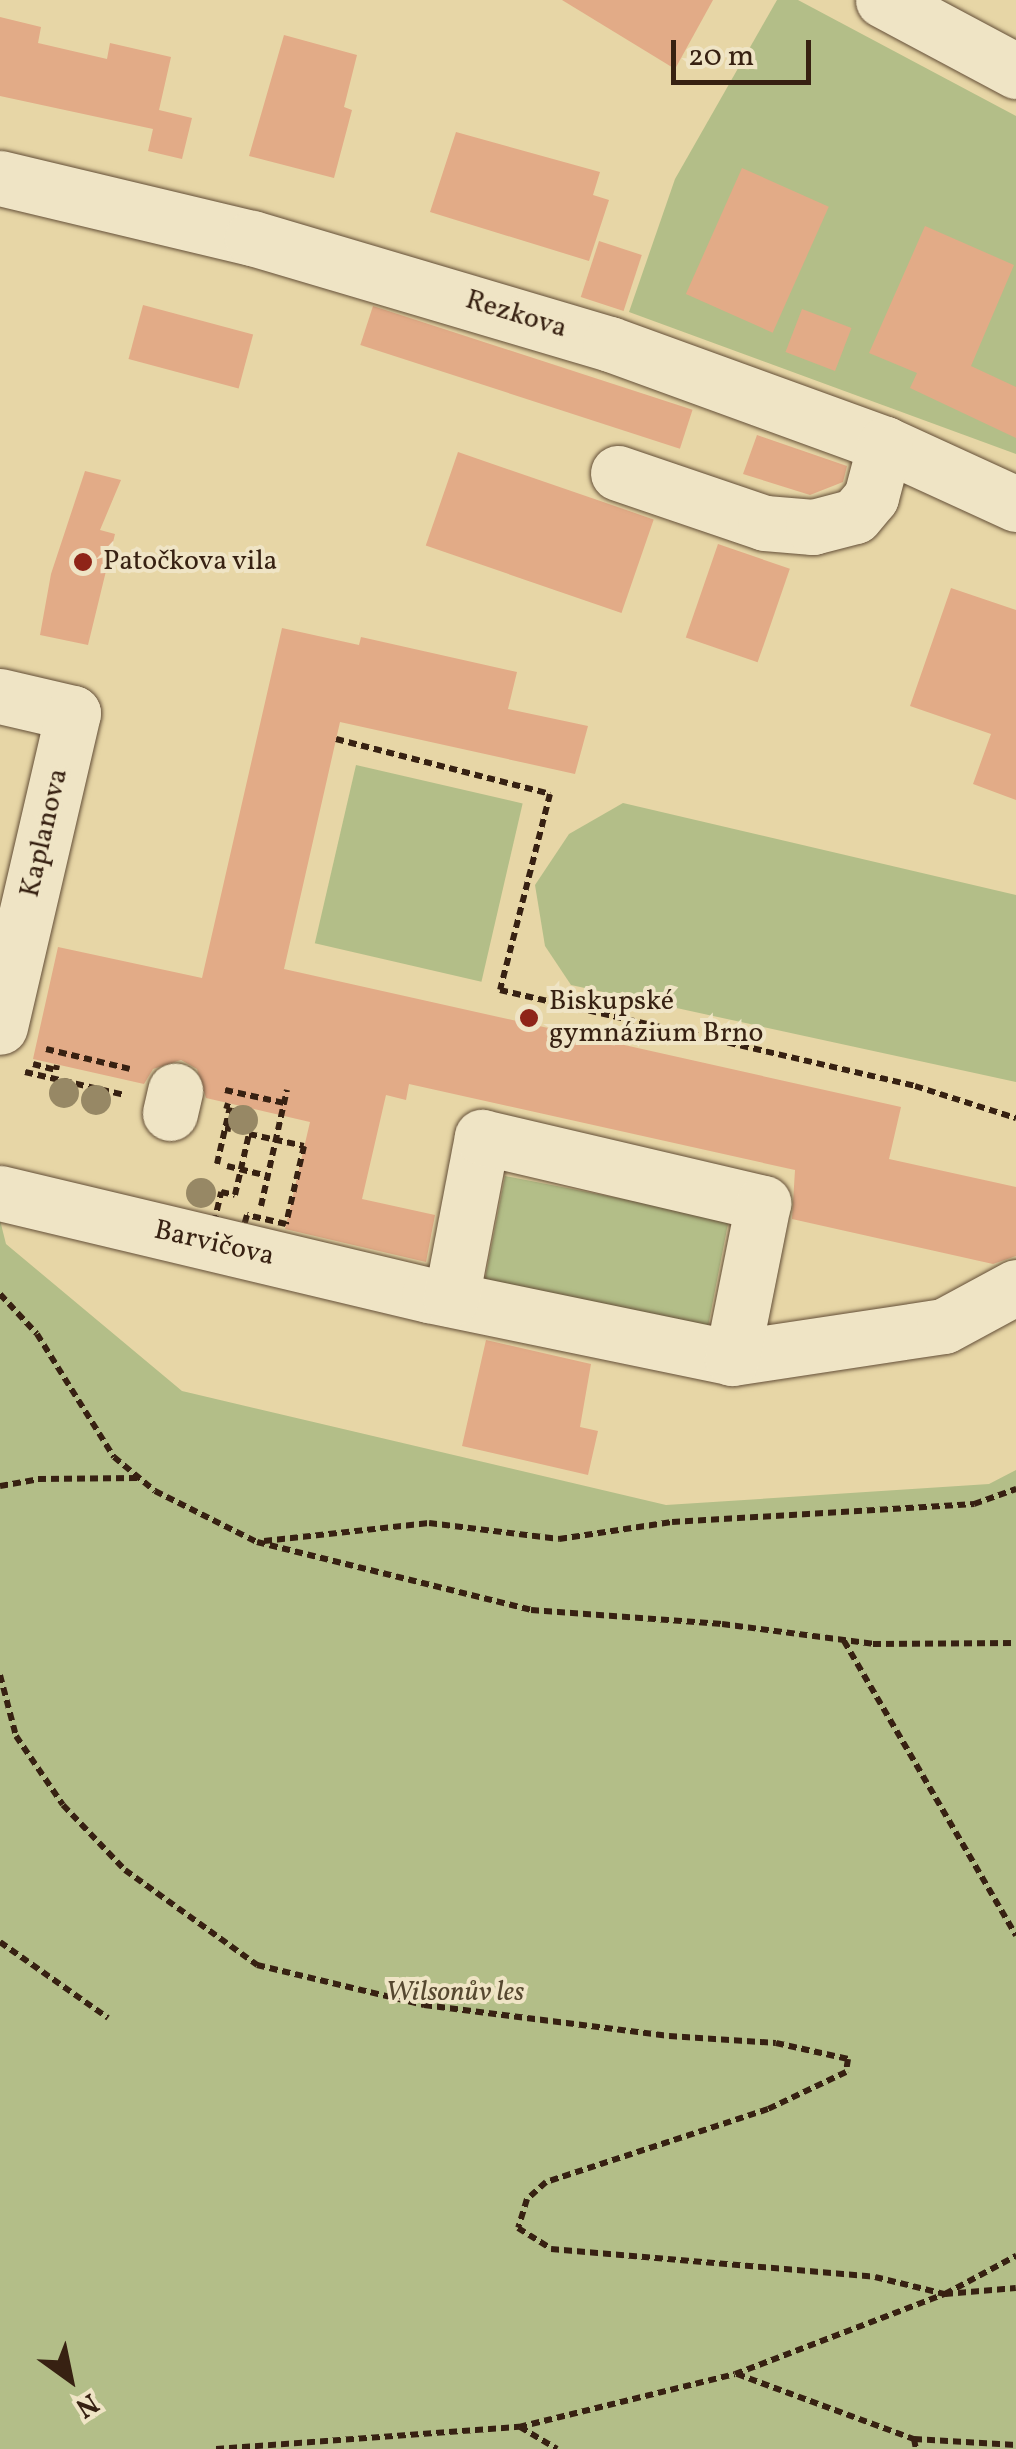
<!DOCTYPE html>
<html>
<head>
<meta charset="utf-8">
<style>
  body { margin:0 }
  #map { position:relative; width:1016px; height:2449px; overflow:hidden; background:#e7d6a6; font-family:Vollkorn,serif }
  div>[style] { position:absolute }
  .green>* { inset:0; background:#b3be88; transform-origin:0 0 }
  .building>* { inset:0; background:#e2ab87; transform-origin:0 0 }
  .path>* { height:6px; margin-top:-3px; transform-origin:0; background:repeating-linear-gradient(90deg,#372112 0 8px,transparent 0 13px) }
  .roads { filter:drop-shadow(0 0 2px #634e37) drop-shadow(0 0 2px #634e37) }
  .minor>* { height:55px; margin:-27.5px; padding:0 27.5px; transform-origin:27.5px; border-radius:27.5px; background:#efe4c5 }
  .trees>* { width:30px; height:30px; margin:-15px; border-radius:50%; background:#978865 }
  .dots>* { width:28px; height:28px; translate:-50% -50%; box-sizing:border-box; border:5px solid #efe4c5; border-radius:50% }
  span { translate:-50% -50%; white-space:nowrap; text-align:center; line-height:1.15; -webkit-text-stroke:8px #efe4c5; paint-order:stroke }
  .street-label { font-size:28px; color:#372112 }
  .poi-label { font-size:28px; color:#372112 }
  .left { translate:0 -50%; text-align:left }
  .park-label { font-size:28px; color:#564830; font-style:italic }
  .north { position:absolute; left:20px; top:2329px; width:100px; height:100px; -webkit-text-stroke:8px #efe4c5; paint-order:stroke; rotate:147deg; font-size:28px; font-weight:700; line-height:40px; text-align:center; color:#372112 }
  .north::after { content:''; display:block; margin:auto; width:35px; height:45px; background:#372112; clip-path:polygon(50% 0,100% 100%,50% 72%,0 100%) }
  .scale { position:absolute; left:671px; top:40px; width:140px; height:45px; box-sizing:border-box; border:5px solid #372112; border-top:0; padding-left:12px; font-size:30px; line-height:35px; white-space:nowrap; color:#372112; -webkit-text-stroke:8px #efe4c5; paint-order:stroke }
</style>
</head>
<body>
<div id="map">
  <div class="green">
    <div style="clip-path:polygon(777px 0,798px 0,1016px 116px,1016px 454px,629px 312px,675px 179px)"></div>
    <div style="left:356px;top:765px;width:171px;height:183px;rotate:13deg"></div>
    <div style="clip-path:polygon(623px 803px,1016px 895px,1016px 1082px,571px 985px,545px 946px,535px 885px,569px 834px)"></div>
    <div style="left:505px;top:1176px;width:228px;height:113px;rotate:11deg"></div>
    <div style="clip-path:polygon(0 1220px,6px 1244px,182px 1391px,666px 1505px,989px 1484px,1016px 1470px,1016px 2449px,0 2449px)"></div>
  </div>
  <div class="building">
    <div style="clip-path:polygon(562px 0,713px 0,675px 69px)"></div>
    <div style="clip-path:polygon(0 17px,41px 27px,38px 43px,107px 59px,110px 43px,171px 57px,159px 110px,192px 118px,182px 159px,148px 151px,153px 129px,0 96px)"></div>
    <div style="clip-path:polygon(284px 35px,357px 55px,344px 107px,352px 110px,334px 178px,249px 156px)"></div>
    <div style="clip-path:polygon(456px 132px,600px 172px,593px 195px,609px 200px,589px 261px,430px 212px)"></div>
    <div style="left:742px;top:168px;width:95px;height:138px;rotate:24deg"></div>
    <div style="clip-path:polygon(925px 226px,1014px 265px,971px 366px,1016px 387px,1016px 438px,910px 388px,917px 373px,869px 353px)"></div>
    <div style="left:599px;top:241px;width:45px;height:59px;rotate:18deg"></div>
    <div style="left:143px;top:305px;width:114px;height:56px;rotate:15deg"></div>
    <div style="left:373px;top:306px;width:336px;height:41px;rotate:18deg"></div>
    <div style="left:802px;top:309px;width:53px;height:46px;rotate:21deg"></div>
    <div style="clip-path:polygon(757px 435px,847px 466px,843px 482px,810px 495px,743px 474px)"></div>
    <div style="left:458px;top:452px;width:207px;height:99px;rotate:19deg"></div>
    <div style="clip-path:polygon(85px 471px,121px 480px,100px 530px,115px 534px,88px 645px,40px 635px,51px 574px)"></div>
    <div style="left:718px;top:544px;width:76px;height:99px;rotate:19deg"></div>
    <div style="clip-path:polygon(951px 588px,1016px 610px,1016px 800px,973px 784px,991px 734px,910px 706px)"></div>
    <div style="clip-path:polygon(282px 628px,359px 645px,361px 637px,517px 672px,508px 709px,588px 726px,575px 774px,340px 722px,284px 969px,901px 1107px,889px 1159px,1016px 1187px,1016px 1256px,993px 1264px,792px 1219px,795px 1170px,409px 1084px,406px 1100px,386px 1095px,362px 1199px,435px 1215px,426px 1262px,285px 1229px,310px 1122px,206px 1098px,197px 1069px,181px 1060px,153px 1069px,144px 1084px,33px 1059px,58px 947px,202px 978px)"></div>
    <div style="clip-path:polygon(486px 1340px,591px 1364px,580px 1427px,598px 1431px,588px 1475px,462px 1446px)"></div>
  </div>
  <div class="path">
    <div style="left:336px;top:739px;width:221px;rotate:14.4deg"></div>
    <div style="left:550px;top:794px;width:202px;rotate:104.3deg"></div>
    <div style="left:500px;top:990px;width:426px;rotate:13deg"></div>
    <div style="left:915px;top:1086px;width:106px;rotate:17.6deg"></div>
    <div style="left:46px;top:1049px;width:86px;rotate:13.4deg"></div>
    <div style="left:33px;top:1064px;width:24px;rotate:15deg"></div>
    <div style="left:56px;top:1070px;width:5px;rotate:-79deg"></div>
    <div style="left:25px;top:1072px;width:103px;rotate:13deg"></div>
    <div style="left:225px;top:1090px;width:60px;rotate:12.4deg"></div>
    <div style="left:225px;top:1128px;width:6px;rotate:9deg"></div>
    <div style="left:231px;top:1129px;width:21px;rotate:-76deg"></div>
    <div style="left:236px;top:1109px;width:18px;rotate:13deg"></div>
    <div style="left:249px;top:1134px;width:56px;rotate:12.3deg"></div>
    <div style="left:304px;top:1146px;width:80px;rotate:103deg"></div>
    <div style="left:286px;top:1224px;width:40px;rotate:-167deg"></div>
    <div style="left:247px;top:1215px;width:15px;rotate:106deg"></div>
    <div style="left:243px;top:1229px;width:30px;rotate:-168deg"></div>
    <div style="left:214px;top:1223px;width:32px;rotate:-77deg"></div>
    <div style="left:221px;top:1192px;width:14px;rotate:12deg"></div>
    <div style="left:235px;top:1195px;width:63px;rotate:-77.1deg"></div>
    <div style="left:217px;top:1164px;width:58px;rotate:-77.2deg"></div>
    <div style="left:230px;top:1107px;width:6px;rotate:-162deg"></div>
    <div style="left:227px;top:1166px;width:42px;rotate:13.7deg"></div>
    <div style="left:261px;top:1206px;width:119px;rotate:-77.4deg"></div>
    <div style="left:0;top:1294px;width:54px;rotate:47.2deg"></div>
    <div style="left:37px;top:1334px;width:145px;rotate:58deg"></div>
    <div style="left:114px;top:1457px;width:53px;rotate:39.7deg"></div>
    <div style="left:155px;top:1491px;width:114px;rotate:26.6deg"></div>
    <div style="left:257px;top:1542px;width:282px;rotate:13.9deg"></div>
    <div style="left:531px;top:1610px;width:192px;rotate:4.2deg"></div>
    <div style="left:722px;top:1624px;width:152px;rotate:7.5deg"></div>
    <div style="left:873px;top:1644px;width:143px;rotate:-0.4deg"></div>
    <div style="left:0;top:1486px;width:39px;rotate:-10deg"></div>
    <div style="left:38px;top:1479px;width:100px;rotate:-0.6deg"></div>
    <div style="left:264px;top:1541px;width:166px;rotate:-6.2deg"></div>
    <div style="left:429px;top:1523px;width:131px;rotate:7deg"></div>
    <div style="left:559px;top:1539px;width:114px;rotate:-8.6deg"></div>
    <div style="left:672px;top:1522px;width:303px;rotate:-3.4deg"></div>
    <div style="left:974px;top:1504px;width:45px;rotate:-19.7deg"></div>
    <div style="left:844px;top:1641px;width:341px;rotate:59.7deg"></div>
    <div style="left:0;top:1675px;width:63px;rotate:75.3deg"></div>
    <div style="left:16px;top:1736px;width:83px;rotate:55.7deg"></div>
    <div style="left:63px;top:1805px;width:90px;rotate:46.4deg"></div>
    <div style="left:125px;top:1870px;width:163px;rotate:35.7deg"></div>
    <div style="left:257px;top:1965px;width:172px;rotate:13.5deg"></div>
    <div style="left:424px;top:2005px;width:247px;rotate:7.2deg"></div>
    <div style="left:669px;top:2036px;width:107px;rotate:3.7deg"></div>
    <div style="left:776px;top:2043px;width:74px;rotate:12.5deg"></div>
    <div style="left:848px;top:2059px;width:13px;rotate:99deg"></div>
    <div style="left:846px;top:2072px;width:86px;rotate:154.6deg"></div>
    <div style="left:768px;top:2109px;width:234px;rotate:161.8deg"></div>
    <div style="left:546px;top:2182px;width:25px;rotate:138deg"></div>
    <div style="left:527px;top:2199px;width:30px;rotate:107deg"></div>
    <div style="left:518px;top:2228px;width:39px;rotate:32deg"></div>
    <div style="left:551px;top:2249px;width:325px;rotate:4.9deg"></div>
    <div style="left:875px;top:2277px;width:72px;rotate:13.7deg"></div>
    <div style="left:945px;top:2294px;width:81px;rotate:-28.2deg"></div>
    <div style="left:0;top:1942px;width:132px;rotate:35.1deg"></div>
    <div style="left:737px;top:2374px;width:189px;rotate:20.2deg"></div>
    <div style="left:914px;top:2439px;width:102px;rotate:3.4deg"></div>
    <div style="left:520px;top:2427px;width:43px;rotate:30.7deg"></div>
    <div style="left:914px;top:2439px;width:10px;rotate:79deg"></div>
    <div style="left:216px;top:2449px;width:304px;rotate:-4.2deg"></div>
    <div style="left:519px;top:2427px;width:222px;rotate:-13.8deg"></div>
    <div style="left:735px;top:2374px;width:225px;rotate:-20.9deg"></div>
    <div style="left:945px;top:2294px;width:71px;rotate:-4.8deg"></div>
  </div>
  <div class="roads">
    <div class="minor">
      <div style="left:883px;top:0;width:151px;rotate:28.1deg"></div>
      <div style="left:0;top:178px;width:259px;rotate:13.4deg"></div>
      <div style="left:252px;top:238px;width:373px;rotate:16.5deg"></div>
      <div style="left:610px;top:344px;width:293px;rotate:20deg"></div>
      <div style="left:885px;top:444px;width:144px;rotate:24.6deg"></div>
      <div style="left:618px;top:473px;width:155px;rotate:18.8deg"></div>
      <div style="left:765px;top:523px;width:48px;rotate:4.8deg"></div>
      <div style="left:813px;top:527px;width:43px;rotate:-14.7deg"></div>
      <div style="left:855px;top:516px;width:25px;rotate:-50deg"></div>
      <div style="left:871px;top:497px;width:55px;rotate:-75.2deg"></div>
      <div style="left:0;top:696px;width:75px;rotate:13.1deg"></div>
      <div style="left:73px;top:713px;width:322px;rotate:103.1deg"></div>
      <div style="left:170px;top:1113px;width:23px;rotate:-77deg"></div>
      <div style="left:0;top:1193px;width:441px;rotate:13.4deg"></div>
      <div style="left:429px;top:1295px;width:309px;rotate:11.7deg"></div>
      <div style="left:732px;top:1358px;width:214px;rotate:-8.6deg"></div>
      <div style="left:944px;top:1326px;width:82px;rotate:-28.4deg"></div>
      <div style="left:451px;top:1299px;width:165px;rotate:-79.2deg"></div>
      <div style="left:482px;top:1137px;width:289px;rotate:13.2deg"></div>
      <div style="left:763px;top:1203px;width:158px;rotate:101.3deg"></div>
    </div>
  </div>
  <div class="trees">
    <div style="left:64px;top:1093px"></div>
    <div style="left:96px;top:1100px"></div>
    <div style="left:243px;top:1120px"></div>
    <div style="left:201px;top:1193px"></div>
  </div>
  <div class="dots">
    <div style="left:83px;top:562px;background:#8f2418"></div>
    <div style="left:529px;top:1018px;background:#8f2418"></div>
  </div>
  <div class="street-label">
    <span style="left:516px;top:315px;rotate:17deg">Rezkova</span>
    <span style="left:45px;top:833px;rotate:-77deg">Kaplanova</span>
    <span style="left:214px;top:1244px;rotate:13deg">Barvičova</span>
  </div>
  <div class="poi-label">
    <span class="left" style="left:103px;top:562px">Patočkova vila</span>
    <span class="left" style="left:549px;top:1018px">Biskupské<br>gymnázium Brno</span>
  </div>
  <div class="park-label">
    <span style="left:455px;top:1993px">Wilsonův les</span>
  </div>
  <div class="north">N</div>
  <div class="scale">20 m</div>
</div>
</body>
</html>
